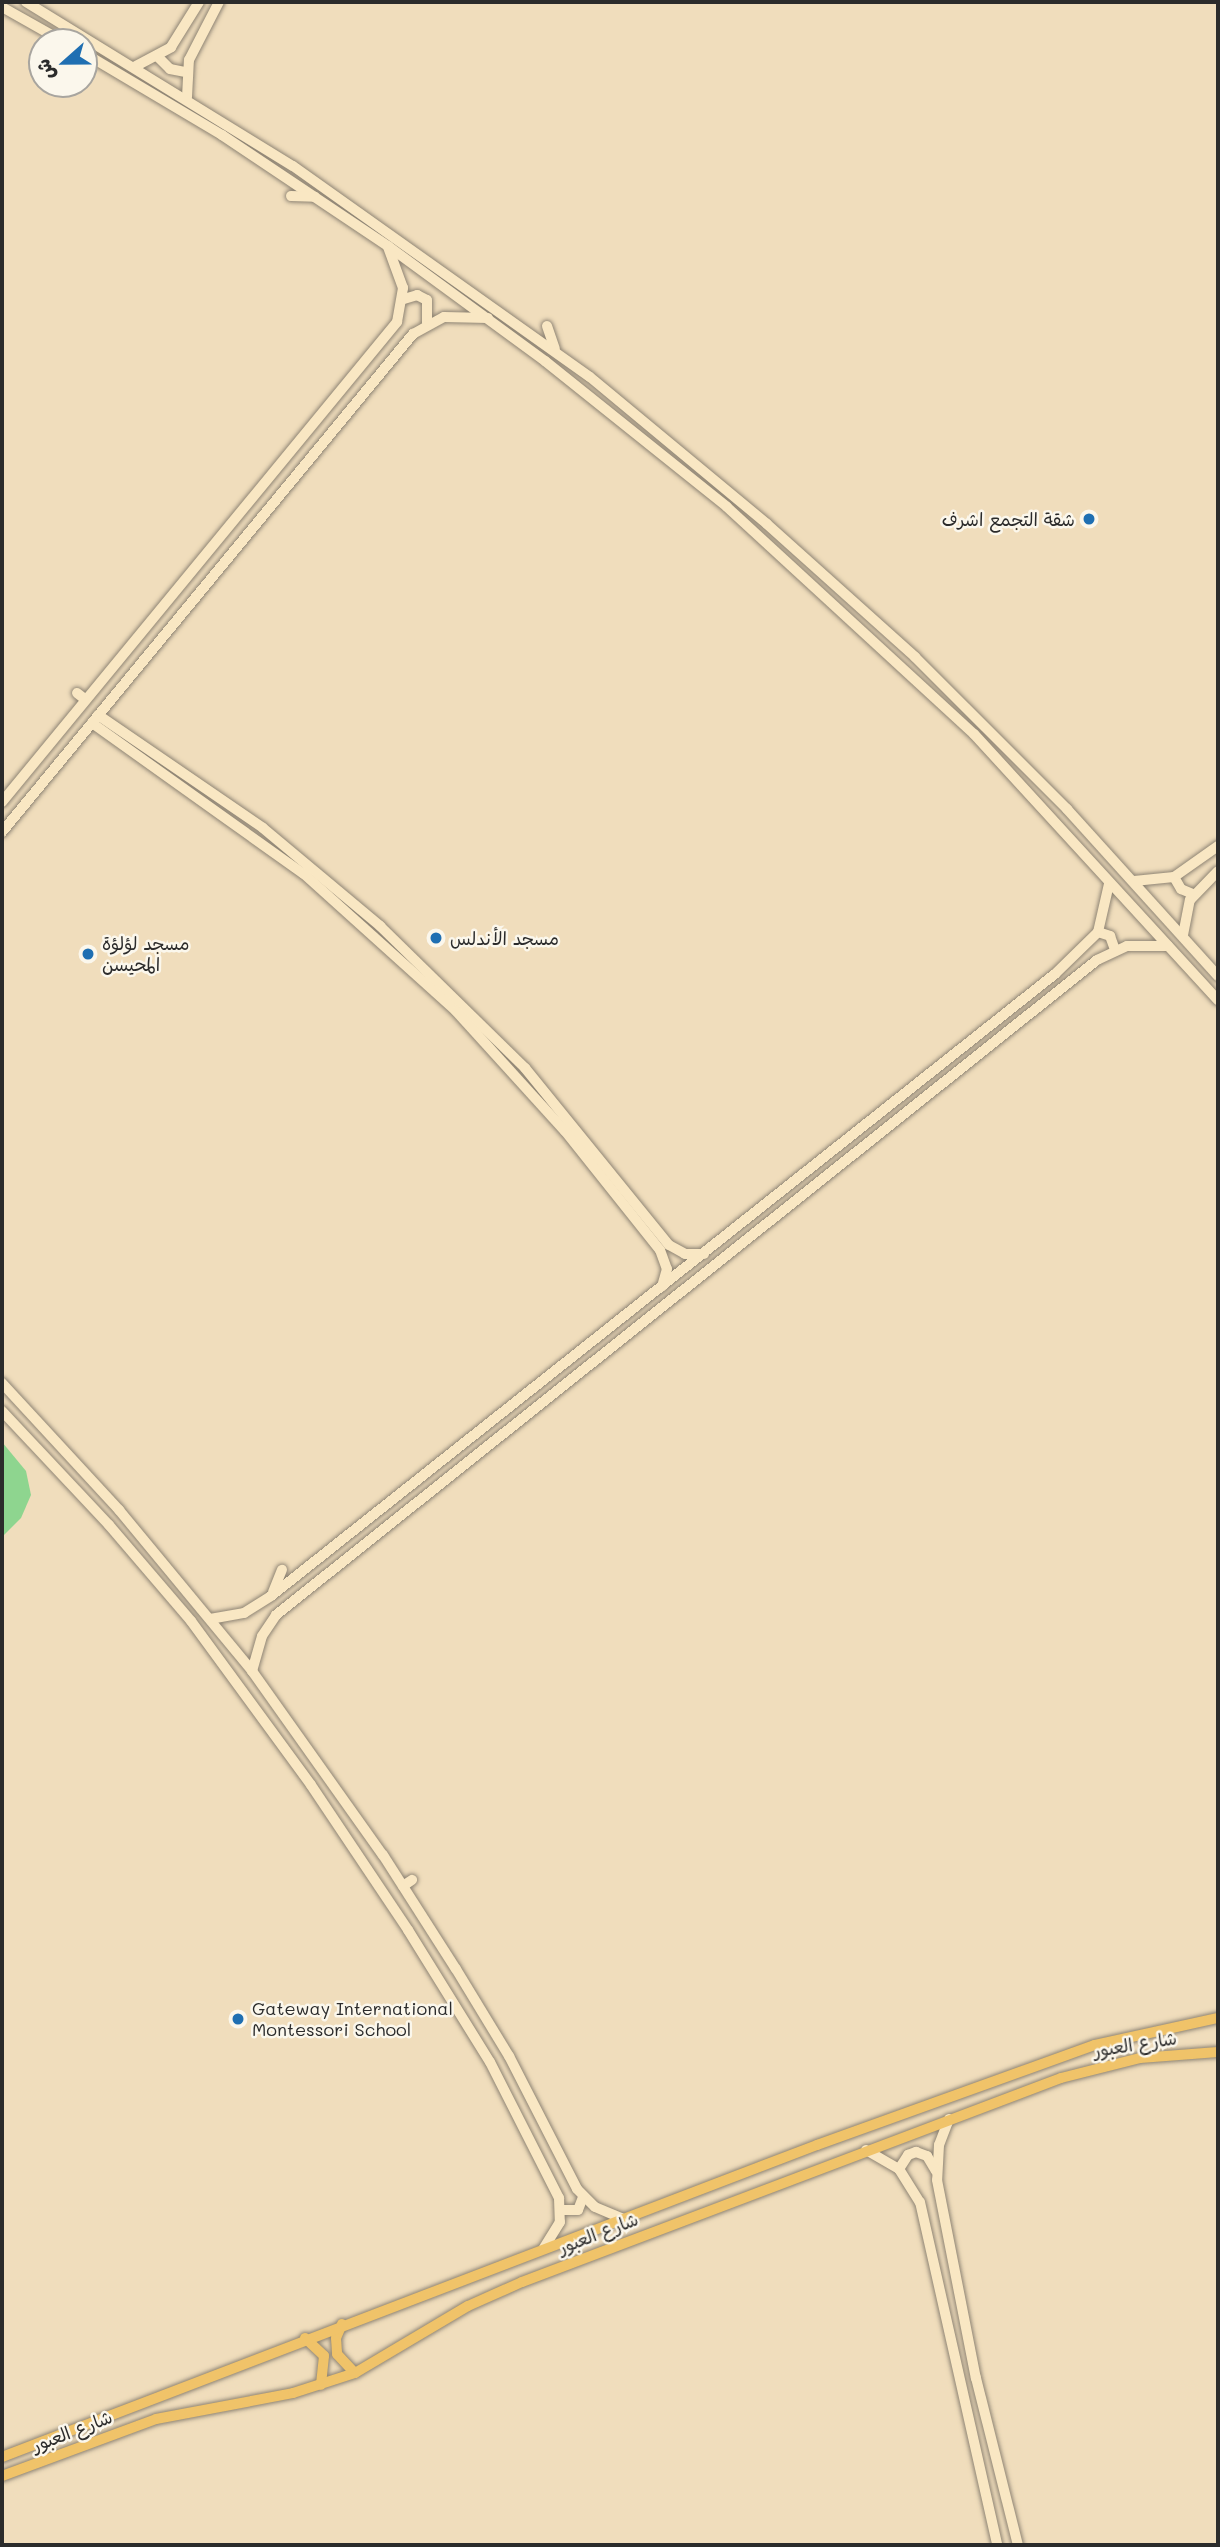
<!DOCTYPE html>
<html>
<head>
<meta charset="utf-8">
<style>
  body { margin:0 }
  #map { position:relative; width:1220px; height:2547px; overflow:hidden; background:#f0ddbc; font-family:Mali,"Playpen Sans Arabic",sans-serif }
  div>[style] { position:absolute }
  .green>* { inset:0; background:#8ed58f }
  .roads { filter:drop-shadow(0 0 2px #8e8474) drop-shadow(0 0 2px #8e8474) }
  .secondary>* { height:10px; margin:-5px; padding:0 5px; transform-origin:5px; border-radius:5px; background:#f9e7c3 }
  .primary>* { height:10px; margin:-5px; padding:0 5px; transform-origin:5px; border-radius:5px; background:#f0c369 }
  .dots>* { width:19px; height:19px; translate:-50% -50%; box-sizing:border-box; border:4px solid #fbf7ec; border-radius:50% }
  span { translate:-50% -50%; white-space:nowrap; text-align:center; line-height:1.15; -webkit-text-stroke:5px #fbf7ec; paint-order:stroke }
  .poi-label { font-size:18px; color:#2b2b2b }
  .right { translate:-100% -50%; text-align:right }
  .left { translate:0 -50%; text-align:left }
  .street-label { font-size:18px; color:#2b2b2b }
  .frame { position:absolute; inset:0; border:4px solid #2b2b2b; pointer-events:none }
  .north { position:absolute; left:28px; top:28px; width:70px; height:70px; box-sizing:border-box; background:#fbf7ec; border:2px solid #a8a59f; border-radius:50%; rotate:249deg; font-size:19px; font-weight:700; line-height:28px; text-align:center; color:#2b2b2b }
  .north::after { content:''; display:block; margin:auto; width:24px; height:32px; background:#1f6fb2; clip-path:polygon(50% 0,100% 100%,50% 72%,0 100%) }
</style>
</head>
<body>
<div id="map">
  <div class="green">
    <div style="clip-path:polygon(2px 1442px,26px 1471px,31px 1495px,21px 1518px,2px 1537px)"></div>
  </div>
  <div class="roads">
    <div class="secondary">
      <div style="left:26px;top:2px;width:313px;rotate:31.6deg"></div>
      <div style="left:293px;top:166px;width:364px;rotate:35.4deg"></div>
      <div style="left:590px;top:377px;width:230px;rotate:39.7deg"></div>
      <div style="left:767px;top:524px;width:199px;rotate:41.9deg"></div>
      <div style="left:915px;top:657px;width:215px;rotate:45deg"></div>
      <div style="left:1067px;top:809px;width:225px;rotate:47.9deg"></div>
      <div style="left:2px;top:7px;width:71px;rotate:29.4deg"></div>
      <div style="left:84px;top:53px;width:161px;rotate:30.7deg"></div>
      <div style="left:222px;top:135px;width:200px;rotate:33.8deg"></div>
      <div style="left:388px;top:246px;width:195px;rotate:36.2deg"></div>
      <div style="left:545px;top:361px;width:233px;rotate:38.7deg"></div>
      <div style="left:727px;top:507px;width:335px;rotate:42.6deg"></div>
      <div style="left:974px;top:734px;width:361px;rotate:47.5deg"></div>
      <div style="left:158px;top:57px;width:17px;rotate:45deg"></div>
      <div style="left:170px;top:69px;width:16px;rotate:11deg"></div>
      <div style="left:136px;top:66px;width:40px;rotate:-28deg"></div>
      <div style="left:171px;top:47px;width:53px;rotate:-58.1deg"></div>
      <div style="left:187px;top:97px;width:37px;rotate:-87deg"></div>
      <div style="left:189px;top:60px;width:65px;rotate:-62.7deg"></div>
      <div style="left:291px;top:196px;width:24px;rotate:2deg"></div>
      <div style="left:404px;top:299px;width:14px;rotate:-17deg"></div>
      <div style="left:417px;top:295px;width:11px;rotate:27deg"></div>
      <div style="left:427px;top:300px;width:23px;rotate:90deg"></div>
      <div style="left:547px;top:326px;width:24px;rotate:71deg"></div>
      <div style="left:77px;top:693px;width:11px;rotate:38deg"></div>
      <div style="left:98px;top:715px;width:200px;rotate:34.4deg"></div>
      <div style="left:263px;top:828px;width:153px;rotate:39.9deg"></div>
      <div style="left:380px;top:926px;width:203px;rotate:44.4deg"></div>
      <div style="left:525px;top:1068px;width:228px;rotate:50.9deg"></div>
      <div style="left:669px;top:1245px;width:18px;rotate:29deg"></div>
      <div style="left:685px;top:1254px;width:19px"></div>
      <div style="left:92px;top:723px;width:260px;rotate:35.5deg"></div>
      <div style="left:304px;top:874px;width:205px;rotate:42deg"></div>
      <div style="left:456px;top:1011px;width:162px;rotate:47.8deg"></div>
      <div style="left:565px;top:1131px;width:152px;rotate:51.4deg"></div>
      <div style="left:660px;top:1250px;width:20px;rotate:70deg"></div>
      <div style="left:667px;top:1269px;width:18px;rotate:106deg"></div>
      <div style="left:2px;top:802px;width:622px;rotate:-50.55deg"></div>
      <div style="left:397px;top:322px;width:35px;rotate:-80deg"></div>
      <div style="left:403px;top:288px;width:44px;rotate:-110.1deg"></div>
      <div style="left:2px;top:832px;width:646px;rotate:-50.47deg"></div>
      <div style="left:413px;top:334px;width:35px;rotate:-29deg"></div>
      <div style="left:444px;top:317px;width:44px;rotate:1.3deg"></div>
      <div style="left:1174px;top:877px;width:14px;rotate:60deg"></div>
      <div style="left:1181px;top:889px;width:13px;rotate:23deg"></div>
      <div style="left:1134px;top:881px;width:40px;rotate:-5.7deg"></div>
      <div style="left:1174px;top:877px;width:54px;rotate:-35.2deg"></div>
      <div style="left:1098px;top:932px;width:13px;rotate:18deg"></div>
      <div style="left:1110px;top:936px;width:15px;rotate:70deg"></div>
      <div style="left:1183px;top:935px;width:36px;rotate:-79deg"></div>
      <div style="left:1190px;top:900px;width:40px;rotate:-46deg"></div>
      <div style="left:2px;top:1383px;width:173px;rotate:47.3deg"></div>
      <div style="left:119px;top:1510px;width:209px;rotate:50.4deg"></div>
      <div style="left:252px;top:1671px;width:226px;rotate:54.6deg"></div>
      <div style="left:383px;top:1855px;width:135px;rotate:57.4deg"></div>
      <div style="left:456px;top:1969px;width:102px;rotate:58.7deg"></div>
      <div style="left:509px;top:2056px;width:149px;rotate:62.9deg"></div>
      <div style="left:577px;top:2189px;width:25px;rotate:45deg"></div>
      <div style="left:595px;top:2207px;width:30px;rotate:23deg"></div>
      <div style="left:2px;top:1411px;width:156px;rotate:46.8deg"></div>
      <div style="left:109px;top:1525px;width:126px;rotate:49.5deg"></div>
      <div style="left:191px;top:1621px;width:203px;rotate:53.8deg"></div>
      <div style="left:311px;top:1785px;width:174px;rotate:56.2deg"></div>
      <div style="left:408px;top:1930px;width:155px;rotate:58.2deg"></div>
      <div style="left:490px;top:2062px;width:153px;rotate:63.1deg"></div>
      <div style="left:559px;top:2198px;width:24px;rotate:88deg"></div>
      <div style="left:560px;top:2222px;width:31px;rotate:122deg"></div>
      <div style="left:273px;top:1592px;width:24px;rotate:-68deg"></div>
      <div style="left:210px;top:1619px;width:35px;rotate:-10deg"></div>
      <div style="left:244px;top:1613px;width:32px;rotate:-32deg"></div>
      <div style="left:271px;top:1596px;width:1001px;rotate:-38.43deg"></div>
      <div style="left:1055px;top:974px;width:60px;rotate:-44.3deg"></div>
      <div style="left:1098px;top:932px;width:49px;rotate:-77.1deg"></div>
      <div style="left:252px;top:1671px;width:36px;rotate:-74deg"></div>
      <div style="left:262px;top:1636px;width:25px;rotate:-56deg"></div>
      <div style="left:276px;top:1615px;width:1050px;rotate:-38.58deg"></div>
      <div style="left:1097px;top:960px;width:33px;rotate:-25deg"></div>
      <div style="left:1127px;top:946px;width:41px"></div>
      <div style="left:403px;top:1886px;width:11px;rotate:-34deg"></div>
      <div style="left:949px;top:2119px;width:28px;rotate:111deg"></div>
      <div style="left:939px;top:2145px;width:35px;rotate:93deg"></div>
      <div style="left:937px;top:2180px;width:202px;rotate:78.9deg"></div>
      <div style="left:976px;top:2378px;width:172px;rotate:75.9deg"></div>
      <div style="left:866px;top:2150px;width:38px;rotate:30deg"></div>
      <div style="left:899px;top:2169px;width:39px;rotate:58deg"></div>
      <div style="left:920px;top:2202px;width:352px;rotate:77.3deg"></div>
      <div style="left:899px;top:2169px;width:17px;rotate:-57deg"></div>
      <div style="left:908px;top:2155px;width:9px;rotate:-21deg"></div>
      <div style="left:916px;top:2152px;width:12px;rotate:20deg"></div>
      <div style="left:927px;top:2156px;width:17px;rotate:59deg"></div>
      <div style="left:561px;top:2210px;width:17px"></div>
      <div style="left:578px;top:2210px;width:14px;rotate:-69deg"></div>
    </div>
    <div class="primary">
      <div style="left:342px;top:2324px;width:15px;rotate:113deg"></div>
      <div style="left:336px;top:2338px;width:16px;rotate:86deg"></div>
      <div style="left:337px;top:2354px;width:26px;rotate:47deg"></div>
      <div style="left:305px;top:2338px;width:26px;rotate:43deg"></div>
      <div style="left:324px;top:2356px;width:29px;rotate:96deg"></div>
      <div style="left:2px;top:2457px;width:873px;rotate:-20.95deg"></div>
      <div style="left:817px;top:2145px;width:295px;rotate:-19.8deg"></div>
      <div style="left:1095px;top:2045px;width:126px;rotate:-12.4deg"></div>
      <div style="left:2px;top:2476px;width:164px;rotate:-20.3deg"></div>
      <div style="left:156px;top:2419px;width:139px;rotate:-10.7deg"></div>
      <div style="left:293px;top:2393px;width:65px;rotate:-17.9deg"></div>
      <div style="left:355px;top:2373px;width:131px;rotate:-30.7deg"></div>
      <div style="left:468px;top:2306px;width:59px;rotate:-24deg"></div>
      <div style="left:522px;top:2282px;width:576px;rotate:-20.73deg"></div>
      <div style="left:1061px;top:2078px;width:81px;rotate:-14.2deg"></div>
      <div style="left:1140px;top:2058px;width:78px;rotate:-4.4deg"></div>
    </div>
  </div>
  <div class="dots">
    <div style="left:1089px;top:519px;background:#1f6fb2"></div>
    <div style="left:436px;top:938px;background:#1f6fb2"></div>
    <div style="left:88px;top:954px;background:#1f6fb2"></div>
    <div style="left:238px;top:2019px;background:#1f6fb2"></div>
  </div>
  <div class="poi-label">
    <span class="right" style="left:1075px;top:519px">شقة التجمع اشرف</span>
    <span class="left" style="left:450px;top:938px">مسجد الأندلس</span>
    <span class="left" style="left:102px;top:954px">مسجد لؤلؤة<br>المحيسن</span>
    <span class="left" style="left:252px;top:2019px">Gateway International<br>Montessori School</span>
  </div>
  <div class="street-label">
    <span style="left:1135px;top:2044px;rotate:-9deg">شارع العبور</span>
    <span style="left:598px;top:2233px;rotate:-21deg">شارع العبور</span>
    <span style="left:72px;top:2431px;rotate:-21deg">شارع العبور</span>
  </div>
  <div class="frame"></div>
  <div class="north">ش</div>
</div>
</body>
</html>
